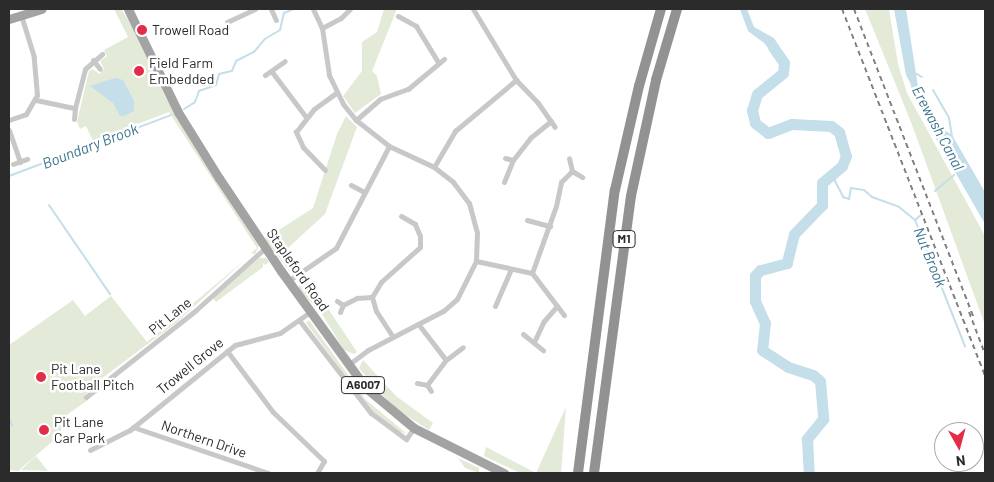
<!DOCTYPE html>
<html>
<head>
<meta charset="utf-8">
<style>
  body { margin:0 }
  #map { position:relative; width:994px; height:482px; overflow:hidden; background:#fff; font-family:Barlow,sans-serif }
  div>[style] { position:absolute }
  .green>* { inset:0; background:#e3ead8 }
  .water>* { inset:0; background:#c4deea }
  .stream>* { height:2px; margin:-1px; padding:0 1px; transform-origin:1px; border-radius:1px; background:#c4deea }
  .canal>* { height:6px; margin:-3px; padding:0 3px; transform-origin:3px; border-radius:3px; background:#c4deea }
  .river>* { height:11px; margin:-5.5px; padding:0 5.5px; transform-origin:5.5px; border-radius:5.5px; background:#c4deea }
  .minor>* { height:5px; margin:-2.5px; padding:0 2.5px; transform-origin:2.5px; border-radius:2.5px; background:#c8c8c8 }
  .primary>* { height:9px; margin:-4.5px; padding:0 4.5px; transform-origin:4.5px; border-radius:4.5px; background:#a3a3a3 }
  .motorway>* { height:10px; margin:-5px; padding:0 5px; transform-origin:5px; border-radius:5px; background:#929292 }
  .rail>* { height:2px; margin-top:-1px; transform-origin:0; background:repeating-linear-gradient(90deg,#808080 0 5px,transparent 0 9px) }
  .dots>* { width:14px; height:14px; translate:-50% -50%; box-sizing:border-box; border:2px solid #fff; border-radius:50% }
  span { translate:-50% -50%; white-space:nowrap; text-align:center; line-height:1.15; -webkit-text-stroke:5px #fff; paint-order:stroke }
  .shield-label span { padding:1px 4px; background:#fff; border:1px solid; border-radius:4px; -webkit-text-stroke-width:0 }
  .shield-label { font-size:12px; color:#2b2b2b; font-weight:700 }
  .poi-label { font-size:14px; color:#2b2b2b }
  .left { translate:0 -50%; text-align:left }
  .street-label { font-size:14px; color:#2b2b2b }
  .water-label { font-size:15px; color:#3b738c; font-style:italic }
  .frame { position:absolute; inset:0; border:10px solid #2b2b2b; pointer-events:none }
  .north { position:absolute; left:934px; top:422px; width:50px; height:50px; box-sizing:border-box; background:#fff; border:1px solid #aaa; border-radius:50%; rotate:173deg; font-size:14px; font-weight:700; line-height:20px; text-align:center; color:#2b2b2b }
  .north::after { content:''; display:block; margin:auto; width:18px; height:22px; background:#e32c48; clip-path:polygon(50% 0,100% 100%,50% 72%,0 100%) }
</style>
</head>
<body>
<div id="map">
  <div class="green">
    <div style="clip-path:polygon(114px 9px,121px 9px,131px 24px,166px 98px,259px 246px,255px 254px,251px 253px,257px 248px,169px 112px,93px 141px,86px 126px,80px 129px,77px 122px,89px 71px,93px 69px,99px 74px,104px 69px,100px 61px,107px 56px,104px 50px,128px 37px)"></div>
    <div style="clip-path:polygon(384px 9px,397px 9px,372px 71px,377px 76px,381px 94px,355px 113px,343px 96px,362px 71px,362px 42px,377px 32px)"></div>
    <div style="clip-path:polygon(865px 9px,889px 9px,898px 64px,907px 93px,985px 236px,985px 325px,911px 122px)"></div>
    <div style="clip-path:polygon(346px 116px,357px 127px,325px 214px,288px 248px,301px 266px,290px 272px,265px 239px,313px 208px,337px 134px)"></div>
    <div style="clip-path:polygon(259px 258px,266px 258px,269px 262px,265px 265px,263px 263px,263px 267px,216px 302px,213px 298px)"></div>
    <div style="clip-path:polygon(246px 259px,177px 322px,97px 382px,85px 395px,88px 400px,61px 419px,61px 434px,18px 471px,9px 470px,9px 345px,73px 300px,85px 316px,111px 296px,147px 342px)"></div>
    <div style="clip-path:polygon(307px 277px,357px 352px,354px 354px,344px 350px,322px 314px,299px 290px,299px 283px)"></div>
    <div style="clip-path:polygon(309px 320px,365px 399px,407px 434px,395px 430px,371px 410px,306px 323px)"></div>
    <div style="clip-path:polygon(363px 360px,396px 396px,433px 423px,429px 430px,401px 412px,374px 387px,359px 368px)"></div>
    <div style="clip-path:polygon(566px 407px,561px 473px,520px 473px,484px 456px,486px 447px,536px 473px)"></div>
    <div style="clip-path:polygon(36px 456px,48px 471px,21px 470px)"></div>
    <div style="clip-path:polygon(458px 458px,479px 468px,479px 473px,465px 468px)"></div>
  </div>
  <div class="water">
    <div style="clip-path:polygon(740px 9px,747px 9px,754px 27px,774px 38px,785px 56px,778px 60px,764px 43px,748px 31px)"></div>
    <div style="clip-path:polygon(894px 9px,906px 9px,919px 93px,916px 94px,906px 75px)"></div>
    <div style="clip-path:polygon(115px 78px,123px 80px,134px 101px,134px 111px,124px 116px,120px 116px,113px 103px,90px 86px)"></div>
    <div style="clip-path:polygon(921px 97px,935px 124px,952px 135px,985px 192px,985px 224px,932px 132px,918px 99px)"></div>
  </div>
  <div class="stream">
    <div style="left:913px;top:72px;width:10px;rotate:29deg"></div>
    <div style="left:933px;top:90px;width:32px;rotate:60deg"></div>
    <div style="left:949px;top:118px;width:18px;rotate:81deg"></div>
    <div style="left:184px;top:109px;width:13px;rotate:-32deg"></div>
    <div style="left:195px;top:102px;width:12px;rotate:-70deg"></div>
    <div style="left:199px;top:91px;width:18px;rotate:-19deg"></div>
    <div style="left:216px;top:85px;width:11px;rotate:-75deg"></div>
    <div style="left:219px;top:74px;width:13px;rotate:-13deg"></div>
    <div style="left:232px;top:71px;width:11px;rotate:-68deg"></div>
    <div style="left:236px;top:61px;width:20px;rotate:-27deg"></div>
    <div style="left:254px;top:52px;width:17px;rotate:-50deg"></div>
    <div style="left:265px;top:39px;width:17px;rotate:-31deg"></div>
    <div style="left:280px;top:30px;width:17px;rotate:-77deg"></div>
    <div style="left:284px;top:13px;width:11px;rotate:-22deg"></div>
    <div style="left:832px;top:175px;width:25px;rotate:63deg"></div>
    <div style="left:843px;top:197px;width:6px;rotate:18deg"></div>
    <div style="left:849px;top:199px;width:11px;rotate:-80deg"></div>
    <div style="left:851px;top:188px;width:13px;rotate:9deg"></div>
    <div style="left:864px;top:190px;width:11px;rotate:41deg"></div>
    <div style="left:872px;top:197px;width:29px;rotate:20deg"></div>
    <div style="left:899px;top:207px;width:21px;rotate:39deg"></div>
    <div style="left:915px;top:220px;width:136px;rotate:68.4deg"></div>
    <div style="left:9px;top:176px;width:173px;rotate:-20.6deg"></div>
    <div style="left:935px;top:191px;width:25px;rotate:-40deg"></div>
    <div style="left:49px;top:205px;width:108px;rotate:55.6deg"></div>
    <div style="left:915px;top:220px;width:8px;rotate:-40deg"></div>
    <div style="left:9px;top:419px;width:7px;rotate:63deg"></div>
  </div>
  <div class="canal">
    <div style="left:914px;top:86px;width:22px;rotate:63deg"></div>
  </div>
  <div class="river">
    <div style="left:773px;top:47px;width:19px;rotate:55deg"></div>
    <div style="left:784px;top:63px;width:10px;rotate:96deg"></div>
    <div style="left:783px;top:73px;width:33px;rotate:141deg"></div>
    <div style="left:757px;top:94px;width:17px;rotate:107deg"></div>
    <div style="left:752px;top:110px;width:13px;rotate:77deg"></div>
    <div style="left:755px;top:123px;width:16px;rotate:38deg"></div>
    <div style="left:768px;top:133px;width:26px;rotate:-21deg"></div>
    <div style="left:792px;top:124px;width:39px;rotate:3deg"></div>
    <div style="left:831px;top:126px;width:10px;rotate:37deg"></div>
    <div style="left:839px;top:132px;width:25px;rotate:74deg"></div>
    <div style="left:846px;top:156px;width:11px;rotate:112deg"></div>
    <div style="left:842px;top:166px;width:26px;rotate:140deg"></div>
    <div style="left:822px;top:183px;width:22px;rotate:90deg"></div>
    <div style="left:822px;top:205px;width:40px;rotate:134deg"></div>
    <div style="left:794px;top:234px;width:30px;rotate:104deg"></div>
    <div style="left:787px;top:263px;width:28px;rotate:165deg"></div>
    <div style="left:760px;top:270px;width:8px;rotate:130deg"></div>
    <div style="left:755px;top:276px;width:25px;rotate:90deg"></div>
    <div style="left:755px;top:301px;width:24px;rotate:66deg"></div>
    <div style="left:765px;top:323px;width:27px;rotate:96deg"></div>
    <div style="left:762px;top:350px;width:31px;rotate:33deg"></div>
    <div style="left:788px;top:367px;width:26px;rotate:18deg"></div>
    <div style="left:813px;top:375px;width:9px;rotate:41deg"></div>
    <div style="left:820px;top:381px;width:38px;rotate:85deg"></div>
    <div style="left:823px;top:419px;width:26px;rotate:129deg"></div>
    <div style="left:807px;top:439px;width:34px;rotate:87deg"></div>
  </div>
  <div class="minor">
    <div style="left:271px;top:9px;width:12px;rotate:66deg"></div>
    <div style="left:313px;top:9px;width:21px;rotate:65deg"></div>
    <div style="left:322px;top:28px;width:48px;rotate:81.5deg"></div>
    <div style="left:329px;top:75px;width:32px;rotate:64deg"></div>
    <div style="left:343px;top:104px;width:21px;rotate:51deg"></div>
    <div style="left:356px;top:120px;width:42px;rotate:38.2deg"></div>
    <div style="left:389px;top:146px;width:50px;rotate:25deg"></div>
    <div style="left:434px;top:167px;width:24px;rotate:38deg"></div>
    <div style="left:453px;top:182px;width:26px;rotate:53deg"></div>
    <div style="left:469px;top:203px;width:30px;rotate:75deg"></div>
    <div style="left:477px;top:232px;width:29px;rotate:92deg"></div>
    <div style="left:476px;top:261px;width:42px;rotate:116.6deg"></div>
    <div style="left:457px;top:299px;width:18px;rotate:139deg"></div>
    <div style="left:443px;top:311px;width:85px;rotate:152.5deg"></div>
    <div style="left:368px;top:350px;width:25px;rotate:143deg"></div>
    <div style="left:473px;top:9px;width:83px;rotate:58.8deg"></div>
    <div style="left:516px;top:80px;width:32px;rotate:46deg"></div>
    <div style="left:538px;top:103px;width:29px;rotate:55deg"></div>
    <div style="left:398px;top:16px;width:21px;rotate:29deg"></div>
    <div style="left:416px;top:26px;width:42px;rotate:58.6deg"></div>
    <div style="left:227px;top:22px;width:31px;rotate:-25deg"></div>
    <div style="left:322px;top:28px;width:21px;rotate:-28deg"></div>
    <div style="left:341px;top:18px;width:13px;rotate:-45deg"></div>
    <div style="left:93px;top:60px;width:11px;rotate:52deg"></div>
    <div style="left:272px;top:72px;width:56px;rotate:52.9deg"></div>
    <div style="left:265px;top:75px;width:24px;rotate:-35deg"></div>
    <div style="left:36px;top:100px;width:40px;rotate:12deg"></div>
    <div style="left:75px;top:108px;width:40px;rotate:-75.6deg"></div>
    <div style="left:85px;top:69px;width:23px;rotate:-41deg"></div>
    <div style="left:74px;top:119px;width:11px;rotate:-85deg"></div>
    <div style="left:9px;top:120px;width:18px;rotate:-19deg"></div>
    <div style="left:26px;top:114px;width:22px;rotate:-60deg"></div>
    <div style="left:37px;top:95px;width:38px;rotate:-95deg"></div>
    <div style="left:34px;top:57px;width:44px;rotate:-107.2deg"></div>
    <div style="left:356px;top:120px;width:32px;rotate:-41deg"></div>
    <div style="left:380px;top:99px;width:30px;rotate:-20deg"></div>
    <div style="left:408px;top:89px;width:47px;rotate:-39.8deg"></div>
    <div style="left:9px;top:130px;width:34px;rotate:71deg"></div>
    <div style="left:505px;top:158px;width:8px;rotate:14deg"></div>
    <div style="left:13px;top:164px;width:15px;rotate:-20deg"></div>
    <div style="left:434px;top:167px;width:42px;rotate:-59.7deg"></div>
    <div style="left:455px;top:131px;width:80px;rotate:-39.9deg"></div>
    <div style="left:325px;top:170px;width:32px;rotate:-134deg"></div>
    <div style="left:303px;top:147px;width:17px;rotate:-115deg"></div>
    <div style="left:296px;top:132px;width:29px;rotate:-52deg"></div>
    <div style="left:314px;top:109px;width:27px;rotate:-36deg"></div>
    <div style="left:572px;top:171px;width:12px;rotate:31deg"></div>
    <div style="left:504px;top:182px;width:24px;rotate:-68deg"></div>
    <div style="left:513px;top:160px;width:28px;rotate:-52deg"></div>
    <div style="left:530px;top:138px;width:27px;rotate:-39deg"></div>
    <div style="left:351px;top:185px;width:15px;rotate:28deg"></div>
    <div style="left:527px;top:220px;width:24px;rotate:15deg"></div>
    <div style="left:476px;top:261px;width:57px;rotate:12.1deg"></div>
    <div style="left:532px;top:273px;width:53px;rotate:52.7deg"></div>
    <div style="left:532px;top:273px;width:71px;rotate:-70.3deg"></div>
    <div style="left:556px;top:206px;width:25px;rotate:-78deg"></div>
    <div style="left:561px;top:182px;width:16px;rotate:-45deg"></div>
    <div style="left:572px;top:171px;width:13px;rotate:-103deg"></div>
    <div style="left:288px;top:281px;width:58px;rotate:-34.5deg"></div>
    <div style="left:336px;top:248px;width:115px;rotate:-62.5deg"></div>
    <div style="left:337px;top:301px;width:7px;rotate:34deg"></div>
    <div style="left:495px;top:306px;width:40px;rotate:-66.6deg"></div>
    <div style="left:340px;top:312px;width:8px;rotate:-67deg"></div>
    <div style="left:343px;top:305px;width:16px;rotate:-27deg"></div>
    <div style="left:357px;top:298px;width:15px;rotate:-4deg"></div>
    <div style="left:299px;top:320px;width:118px;rotate:52.3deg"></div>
    <div style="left:371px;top:413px;width:44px;rotate:36.6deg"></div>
    <div style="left:406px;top:439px;width:14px;rotate:-54deg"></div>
    <div style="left:419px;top:325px;width:44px;rotate:52.4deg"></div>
    <div style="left:523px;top:334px;width:26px;rotate:39deg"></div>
    <div style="left:393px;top:337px;width:31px;rotate:-123deg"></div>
    <div style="left:376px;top:311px;width:15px;rotate:-106deg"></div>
    <div style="left:372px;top:297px;width:17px;rotate:-59deg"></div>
    <div style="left:381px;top:282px;width:52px;rotate:-41.9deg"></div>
    <div style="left:420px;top:247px;width:11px;rotate:-90deg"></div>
    <div style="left:420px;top:236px;width:13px;rotate:-113deg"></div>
    <div style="left:415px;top:224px;width:16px;rotate:-150deg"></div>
    <div style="left:534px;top:342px;width:23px;rotate:-65deg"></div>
    <div style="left:544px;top:321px;width:20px;rotate:-49deg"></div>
    <div style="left:227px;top:351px;width:76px;rotate:53deg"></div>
    <div style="left:273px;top:412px;width:71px;rotate:43.9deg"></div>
    <div style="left:324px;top:461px;width:14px;rotate:120deg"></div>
    <div style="left:417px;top:383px;width:10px;rotate:11deg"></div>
    <div style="left:427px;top:385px;width:7px;rotate:56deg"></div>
    <div style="left:427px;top:385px;width:31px;rotate:-53deg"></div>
    <div style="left:446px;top:360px;width:21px;rotate:-37deg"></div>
    <div style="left:86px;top:397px;width:140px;rotate:-38.3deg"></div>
    <div style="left:196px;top:310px;width:93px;rotate:-41.9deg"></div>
    <div style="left:133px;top:427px;width:143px;rotate:18.8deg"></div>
    <div style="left:90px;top:450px;width:45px;rotate:-26.6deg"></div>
    <div style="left:130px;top:430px;width:135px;rotate:-39deg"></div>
    <div style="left:235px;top:345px;width:47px;rotate:-14.9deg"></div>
    <div style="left:280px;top:333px;width:37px;rotate:-35deg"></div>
  </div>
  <div class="primary">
    <div style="left:128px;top:9px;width:114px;rotate:64.1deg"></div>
    <div style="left:178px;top:112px;width:78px;rotate:58.2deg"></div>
    <div style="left:219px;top:178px;width:112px;rotate:56.3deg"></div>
    <div style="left:281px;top:271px;width:145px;rotate:54deg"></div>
    <div style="left:366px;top:388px;width:62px;rotate:39.8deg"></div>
    <div style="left:414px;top:428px;width:101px;rotate:26.6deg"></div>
    <div style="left:9px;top:19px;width:34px;rotate:-17deg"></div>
  </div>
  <div class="motorway">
    <div style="left:578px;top:473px;width:285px;rotate:-82.6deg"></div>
    <div style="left:615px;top:190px;width:107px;rotate:-77deg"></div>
    <div style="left:639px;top:86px;width:80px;rotate:-74.1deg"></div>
    <div style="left:594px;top:473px;width:279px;rotate:-82.4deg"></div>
    <div style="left:631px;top:196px;width:119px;rotate:-77.8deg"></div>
    <div style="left:656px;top:80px;width:74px;rotate:-73.5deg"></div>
  </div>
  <div class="rail">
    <div style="left:842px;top:9px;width:393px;rotate:68.7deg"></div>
    <div style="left:854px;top:9px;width:332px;rotate:68.8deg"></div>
    <div style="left:969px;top:312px;width:45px;rotate:69.1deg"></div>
  </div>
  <div class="dots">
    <div style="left:142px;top:30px;background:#e32c48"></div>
    <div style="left:139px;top:71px;background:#e32c48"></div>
    <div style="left:41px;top:377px;background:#e32c48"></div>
    <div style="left:44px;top:430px;background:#e32c48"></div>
  </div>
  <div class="shield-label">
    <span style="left:624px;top:239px">M1</span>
    <span style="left:363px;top:385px">A6007</span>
  </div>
  <div class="poi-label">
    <span class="left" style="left:152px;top:30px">Trowell Road</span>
    <span class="left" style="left:149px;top:71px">Field Farm<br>Embedded</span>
    <span class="left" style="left:51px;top:377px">Pit Lane<br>Football Pitch</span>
    <span class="left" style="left:54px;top:430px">Pit Lane<br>Car Park</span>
  </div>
  <div class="street-label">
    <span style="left:298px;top:270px;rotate:55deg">Stapleford Road</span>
    <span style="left:170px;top:316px;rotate:-39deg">Pit Lane</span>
    <span style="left:190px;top:366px;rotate:-39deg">Trowell Grove</span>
    <span style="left:204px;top:439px;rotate:19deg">Northern Drive</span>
  </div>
  <div class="water-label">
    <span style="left:938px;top:128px;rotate:62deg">Erewash Canal</span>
    <span style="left:90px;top:146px;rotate:-21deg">Boundary Brook</span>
    <span style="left:930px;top:257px;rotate:68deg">Nut Brook</span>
  </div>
  <div class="frame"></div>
  <div class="north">N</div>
</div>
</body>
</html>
